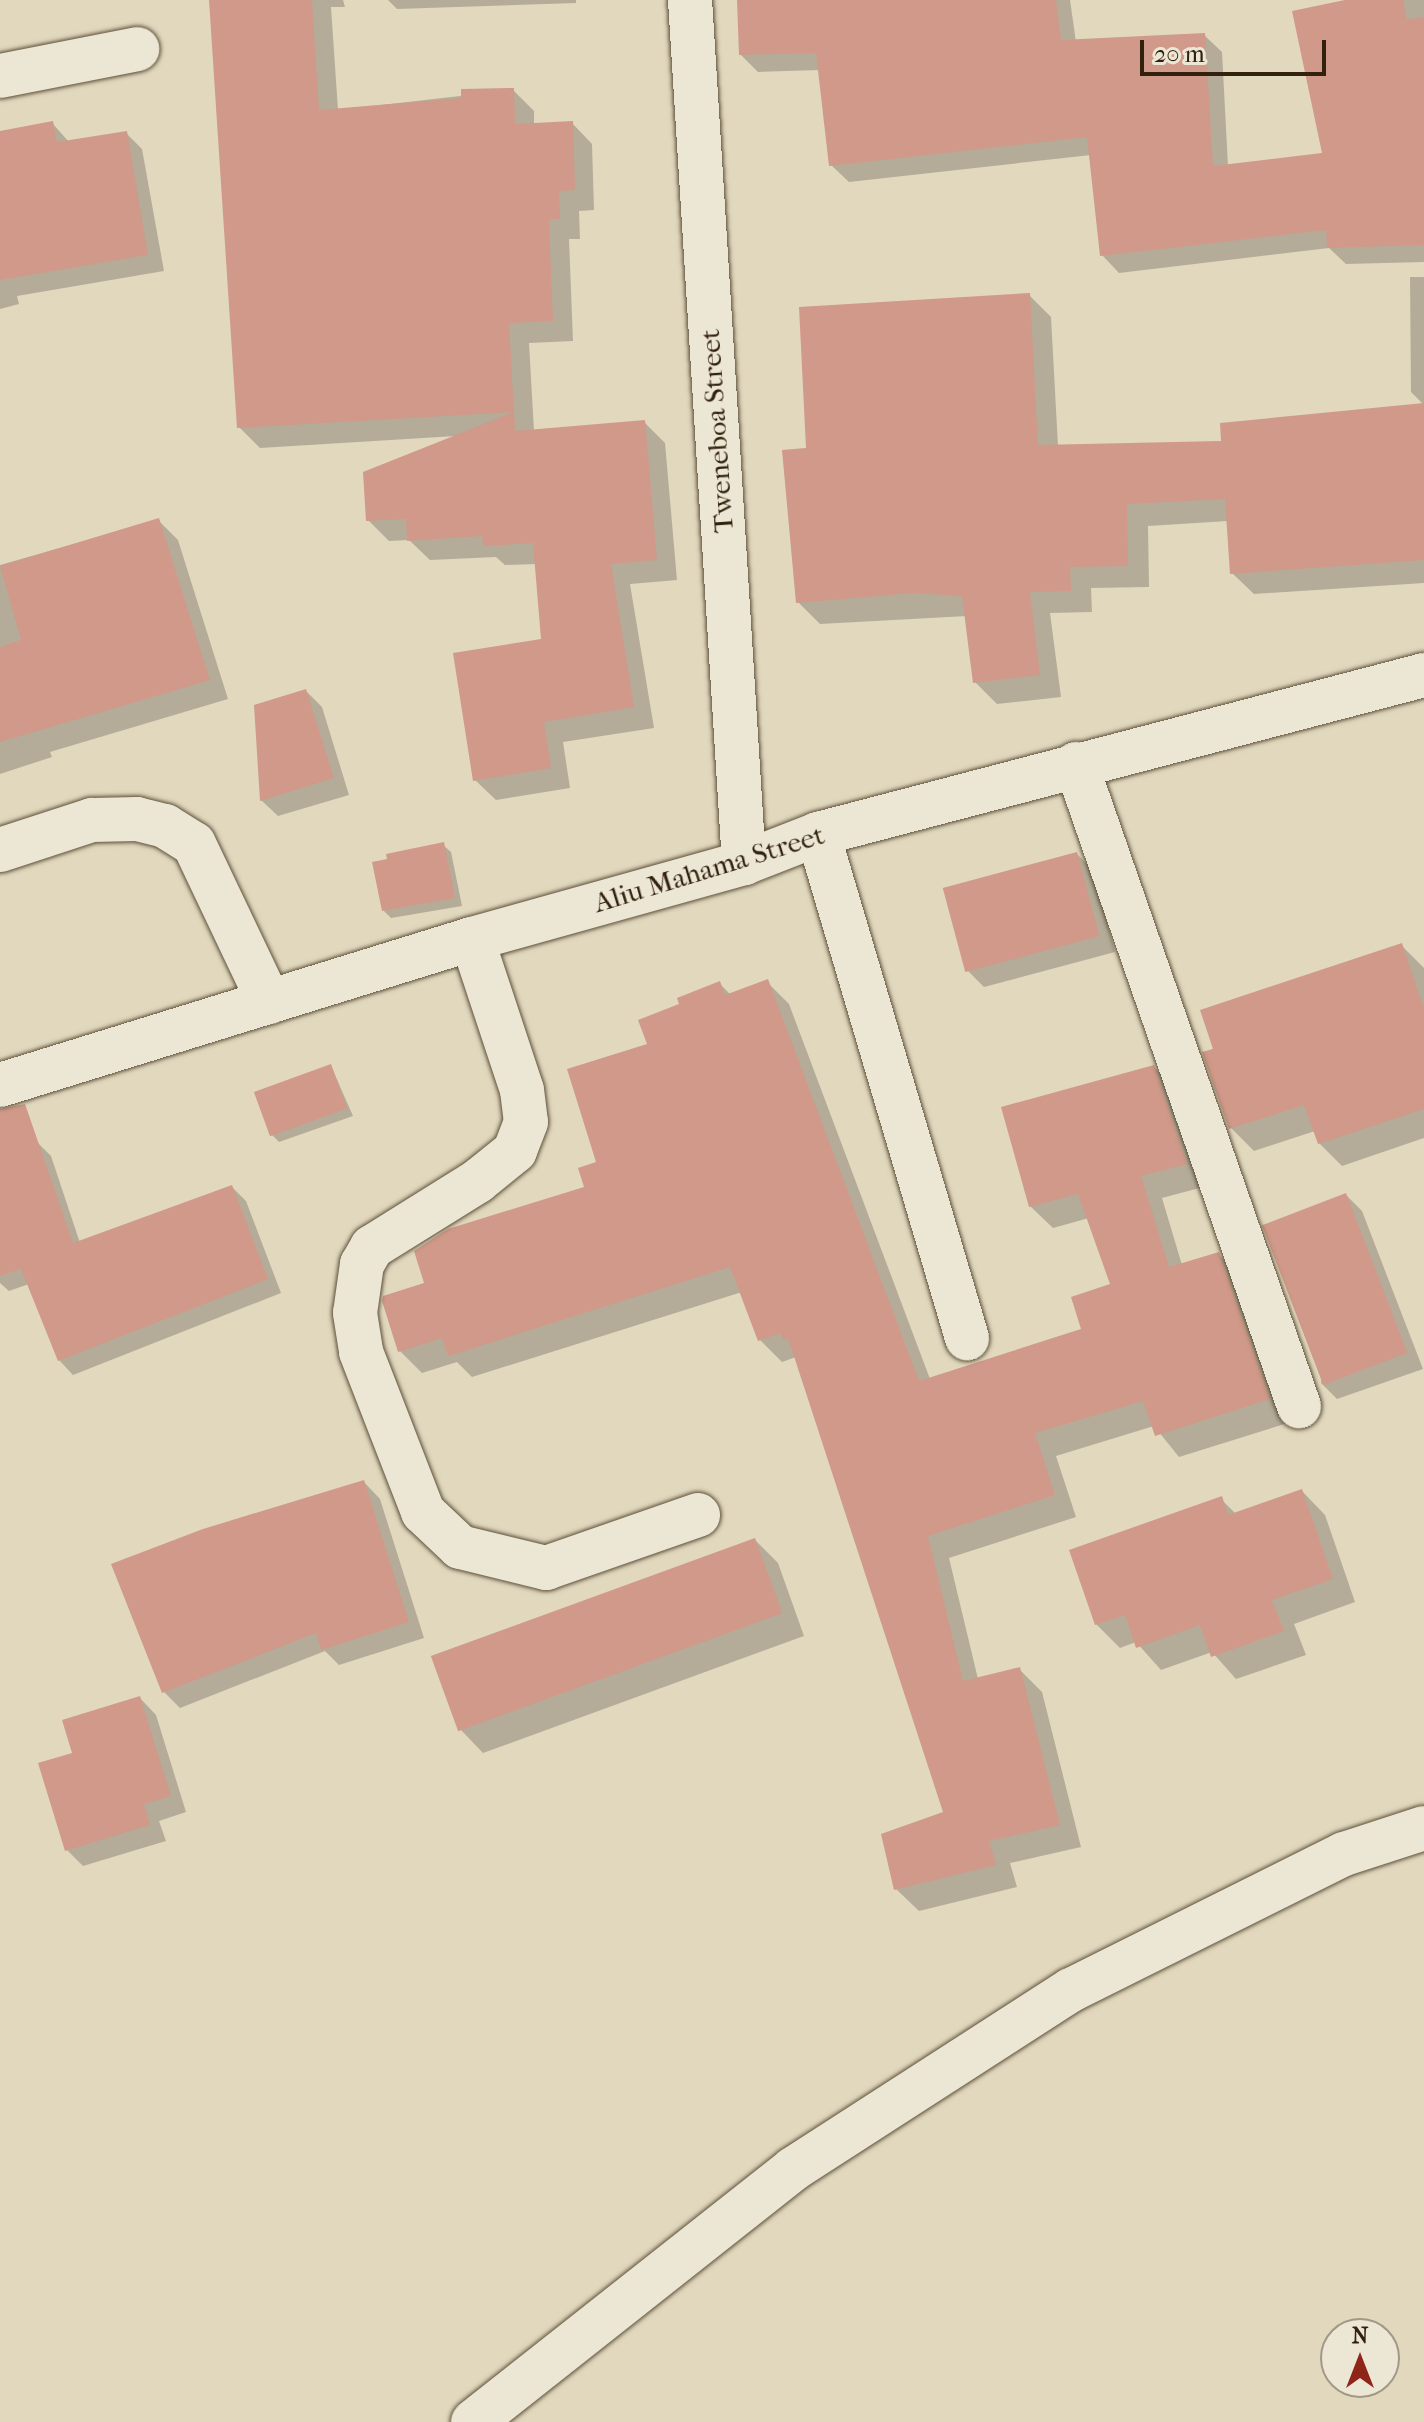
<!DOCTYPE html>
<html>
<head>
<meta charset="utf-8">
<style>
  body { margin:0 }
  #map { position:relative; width:1424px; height:2422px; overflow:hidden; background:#e1d8be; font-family:"IM FELL French Canon",serif }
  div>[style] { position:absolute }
  .shadow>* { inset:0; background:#0003 }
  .building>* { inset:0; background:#d09989; transform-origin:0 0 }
  .roads { filter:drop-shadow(0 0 2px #5e5039) drop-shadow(0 0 2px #5e5039) }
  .minor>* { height:44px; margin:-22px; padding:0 22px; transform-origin:22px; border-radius:22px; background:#ece6d5 }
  span { translate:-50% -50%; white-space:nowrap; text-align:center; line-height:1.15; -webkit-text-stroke:6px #ece6d5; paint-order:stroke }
  .street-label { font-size:28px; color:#32220d }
  .north { position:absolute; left:1320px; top:2318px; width:80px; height:80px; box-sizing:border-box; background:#ece6d5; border:2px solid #a29885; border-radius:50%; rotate:0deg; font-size:22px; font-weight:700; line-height:32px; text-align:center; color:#32220d }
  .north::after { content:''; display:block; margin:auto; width:28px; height:36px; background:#8f2418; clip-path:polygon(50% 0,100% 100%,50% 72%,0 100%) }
  .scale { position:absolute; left:1140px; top:40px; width:186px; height:36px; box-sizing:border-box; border:4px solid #32220d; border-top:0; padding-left:10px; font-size:24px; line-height:28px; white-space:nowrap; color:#32220d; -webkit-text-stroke:6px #ece6d5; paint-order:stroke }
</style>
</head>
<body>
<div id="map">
  <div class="shadow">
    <div style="clip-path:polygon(211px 0,343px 0,345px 7px,331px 7px,338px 110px,513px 90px,534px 111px,534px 125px,572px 123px,592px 144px,594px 210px,579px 211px,580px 239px,569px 239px,573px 341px,529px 343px,534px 431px,644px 422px,665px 443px,677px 580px,630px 584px,654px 728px,563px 742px,570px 788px,496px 800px,475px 780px,543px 640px,537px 564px,505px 565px,496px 557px,430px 560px,409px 540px,389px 541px,368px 520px,456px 436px,260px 448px,239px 427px)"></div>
    <div style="clip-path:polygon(388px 0,576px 0,576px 3px,397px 9px)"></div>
    <div style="clip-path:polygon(739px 0,1070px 0,1076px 42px,1204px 35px,1222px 52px,1228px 166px,1324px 155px,1349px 0,1424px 0,1424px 262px,1346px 264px,1329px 248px,1119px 273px,1102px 255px,1091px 155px,849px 182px,831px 165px,820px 70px,758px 72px,741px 55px)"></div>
    <div style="clip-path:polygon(53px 124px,69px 142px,126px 133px,142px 149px,164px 271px,17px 296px,19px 304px,0 309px,0 139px)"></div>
    <div style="clip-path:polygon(1410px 277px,1424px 277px,1424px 405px,1411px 392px)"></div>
    <div style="clip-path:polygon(1029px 295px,1051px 317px,1058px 446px,1223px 443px,1424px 406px,1424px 583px,1254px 594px,1232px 573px,1228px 521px,1148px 526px,1149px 587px,1091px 588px,1092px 612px,1050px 613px,1061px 697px,997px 704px,975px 682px,967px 616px,820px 624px,798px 602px,808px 450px)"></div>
    <div style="clip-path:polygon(158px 520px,178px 540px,228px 699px,50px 752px,52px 757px,0 774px,0 565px)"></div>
    <div style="clip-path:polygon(306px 691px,322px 707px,349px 795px,278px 816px,261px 800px)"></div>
    <div style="clip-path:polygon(443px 845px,451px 852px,462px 906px,391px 918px,383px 910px)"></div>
    <div style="clip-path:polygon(1077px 854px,1093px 870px,1115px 952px,984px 987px,968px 971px)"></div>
    <div style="clip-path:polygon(1402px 946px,1424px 968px,1424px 1138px,1342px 1166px,1319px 1143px,1315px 1131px,1254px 1151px,1231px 1128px,1205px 1053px)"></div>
    <div style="clip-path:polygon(767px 982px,789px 1004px,930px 1379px,1083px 1330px,1113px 1285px,1089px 1218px,1053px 1228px,1030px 1206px,1154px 1067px,1176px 1090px,1207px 1186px,1162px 1198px,1182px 1265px,1218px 1254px,1241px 1276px,1291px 1422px,1179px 1457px,1154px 1426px,1056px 1456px,1076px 1517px,949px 1558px,978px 1679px,1020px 1670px,1042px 1692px,1081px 1847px,1010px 1863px,1017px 1887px,919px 1911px,896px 1889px,945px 1814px,796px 1357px,782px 1362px,760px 1340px,742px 1292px,472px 1377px,457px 1362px,422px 1373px,400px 1351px,427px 1284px,586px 1188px,650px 1046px,681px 1005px,720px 984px,731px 995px)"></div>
    <div style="clip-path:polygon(331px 1066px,353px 1116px,279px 1142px,271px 1134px)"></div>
    <div style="clip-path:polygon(36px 1141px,51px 1156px,80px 1243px,232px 1187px,246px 1201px,281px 1293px,73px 1375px,59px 1360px,29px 1284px,9px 1291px,0 1283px,0 1153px)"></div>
    <div style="clip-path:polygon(1346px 1195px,1362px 1211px,1423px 1369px,1337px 1399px,1321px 1383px)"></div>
    <div style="clip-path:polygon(364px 1482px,380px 1499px,424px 1638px,339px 1665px,325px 1651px,180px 1708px,164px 1692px)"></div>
    <div style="clip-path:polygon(1302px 1491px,1325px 1515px,1355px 1602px,1294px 1624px,1306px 1655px,1236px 1679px,1212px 1652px,1161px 1670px,1136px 1642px,1120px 1648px,1096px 1624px,1221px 1499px,1236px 1514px)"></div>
    <div style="clip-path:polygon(755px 1540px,778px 1563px,804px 1636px,483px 1753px,460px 1729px)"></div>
    <div style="clip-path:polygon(140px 1698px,156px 1715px,186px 1812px,159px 1821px,166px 1841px,83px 1866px,67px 1850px,75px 1754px)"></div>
  </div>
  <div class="building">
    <div style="clip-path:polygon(209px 0,312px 0,319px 110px,461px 98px,461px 89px,514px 88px,515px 124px,573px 121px,575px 190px,559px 191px,560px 219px,549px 219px,553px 321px,509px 323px,515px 431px,645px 420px,657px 560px,611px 564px,634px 707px,544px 722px,551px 768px,473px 781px,453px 653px,541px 639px,533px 543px,483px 546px,482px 536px,407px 541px,406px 519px,366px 521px,363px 472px,514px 412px,237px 428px)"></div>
    <div style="clip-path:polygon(737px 0,1056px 0,1061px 40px,1205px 33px,1213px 166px,1322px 153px,1292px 11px,1345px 0,1403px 0,1407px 20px,1424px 17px,1424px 245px,1327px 248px,1326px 230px,1100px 256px,1087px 137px,829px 166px,816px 53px,739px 55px)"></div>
    <div style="clip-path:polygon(53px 121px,57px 142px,127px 131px,148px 255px,0 280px,0 131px)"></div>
    <div style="clip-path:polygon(1030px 293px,1038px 445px,1221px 441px,1220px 423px,1424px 403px,1424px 560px,1230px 574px,1225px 499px,1127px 504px,1128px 566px,1070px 567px,1071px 591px,1030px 592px,1040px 675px,973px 683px,962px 596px,913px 593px,796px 603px,782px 450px,806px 448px,799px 307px)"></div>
    <div style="clip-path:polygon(159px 518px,210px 680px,0 742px,0 647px,21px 640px,0 566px)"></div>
    <div style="clip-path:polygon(306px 689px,334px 778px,260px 801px,254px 705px)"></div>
    <div style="clip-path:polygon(444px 842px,455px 898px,382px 911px,372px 862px,387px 859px,386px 854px)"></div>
    <div style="left:1077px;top:852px;width:87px;height:139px;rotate:75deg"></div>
    <div style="clip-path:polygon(1402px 943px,1424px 1009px,1424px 1109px,1318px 1144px,1304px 1105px,1229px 1129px,1202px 1052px,1213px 1049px,1200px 1010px)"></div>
    <div style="clip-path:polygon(768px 979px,919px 1381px,1081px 1329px,1071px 1297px,1110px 1284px,1078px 1194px,1029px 1207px,1001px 1107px,1154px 1065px,1187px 1164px,1141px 1176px,1169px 1267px,1219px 1252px,1270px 1399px,1155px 1436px,1143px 1401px,1035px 1433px,1055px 1495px,928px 1536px,963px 1681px,1020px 1667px,1060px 1825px,989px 1841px,996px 1865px,894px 1890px,881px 1834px,943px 1812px,788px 1338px,783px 1340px,781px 1333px,758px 1341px,730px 1267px,448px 1356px,442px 1338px,398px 1352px,382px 1301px,383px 1296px,424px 1283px,414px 1251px,448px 1229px,584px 1187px,578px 1168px,596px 1162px,567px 1069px,647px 1044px,638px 1020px,679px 1004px,677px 998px,720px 981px,725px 995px)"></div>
    <div style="left:331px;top:1064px;width:47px;height:82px;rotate:70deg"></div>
    <div style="clip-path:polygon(25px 1104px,73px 1243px,232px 1185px,268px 1279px,58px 1361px,21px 1269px,0 1276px,0 1109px)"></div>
    <div style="left:1346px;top:1193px;width:171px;height:90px;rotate:69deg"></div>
    <div style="clip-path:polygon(364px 1480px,409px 1622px,321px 1650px,316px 1633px,162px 1693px,111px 1564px,203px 1529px)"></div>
    <div style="clip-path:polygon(1302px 1489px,1333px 1579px,1272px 1600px,1284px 1631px,1211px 1657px,1200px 1625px,1136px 1648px,1125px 1615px,1095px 1625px,1069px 1550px,1222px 1496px,1228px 1515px)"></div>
    <div style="left:755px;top:1538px;width:80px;height:345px;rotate:70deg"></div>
    <div style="clip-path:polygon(140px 1696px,171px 1796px,144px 1804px,150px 1825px,65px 1851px,38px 1763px,72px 1753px,62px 1720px)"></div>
  </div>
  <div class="roads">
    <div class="minor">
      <div style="left:690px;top:0;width:865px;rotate:86.42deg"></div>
      <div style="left:0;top:76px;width:140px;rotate:-11.1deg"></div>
      <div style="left:1076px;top:764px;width:680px;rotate:70.85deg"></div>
      <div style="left:818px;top:834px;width:526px;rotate:73.53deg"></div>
      <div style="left:0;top:850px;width:97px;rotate:-18.1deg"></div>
      <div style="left:92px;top:820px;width:45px;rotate:-1.3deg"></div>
      <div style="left:137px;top:819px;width:29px;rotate:14deg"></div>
      <div style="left:165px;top:826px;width:34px;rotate:32deg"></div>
      <div style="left:194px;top:844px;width:175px;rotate:64.6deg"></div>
      <div style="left:472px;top:939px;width:159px;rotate:71.7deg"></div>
      <div style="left:522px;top:1090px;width:32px;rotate:83deg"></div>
      <div style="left:526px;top:1122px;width:31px;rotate:111deg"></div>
      <div style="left:515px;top:1151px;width:48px;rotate:141deg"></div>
      <div style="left:478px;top:1181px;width:125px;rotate:148.1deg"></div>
      <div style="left:372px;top:1247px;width:20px;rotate:120deg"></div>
      <div style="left:362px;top:1264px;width:49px;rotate:98.1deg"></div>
      <div style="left:355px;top:1313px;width:39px;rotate:81deg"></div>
      <div style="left:361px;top:1352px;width:172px;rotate:68.8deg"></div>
      <div style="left:423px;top:1512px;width:51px;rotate:43.4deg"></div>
      <div style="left:460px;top:1547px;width:89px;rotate:13.7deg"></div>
      <div style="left:546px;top:1568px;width:161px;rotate:-19.2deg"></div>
      <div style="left:0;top:1085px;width:494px;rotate:-17.2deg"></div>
      <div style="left:472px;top:939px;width:282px;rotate:-15.6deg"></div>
      <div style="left:744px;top:863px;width:79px;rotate:-21.4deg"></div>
      <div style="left:818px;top:834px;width:627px;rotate:-14.7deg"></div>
      <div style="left:473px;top:2422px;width:408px;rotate:-38.3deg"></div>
      <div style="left:793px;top:2169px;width:331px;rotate:-32.8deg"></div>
      <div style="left:1071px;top:1990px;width:305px;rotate:-26.5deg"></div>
      <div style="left:1344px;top:1854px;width:84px;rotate:-18deg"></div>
    </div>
  </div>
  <div class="street-label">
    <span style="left:717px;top:431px;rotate:-94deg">Tweneboa Street</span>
    <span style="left:709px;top:869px;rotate:-17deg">Aliu Mahama Street</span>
  </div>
  <div class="north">N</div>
  <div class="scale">20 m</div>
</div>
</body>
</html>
